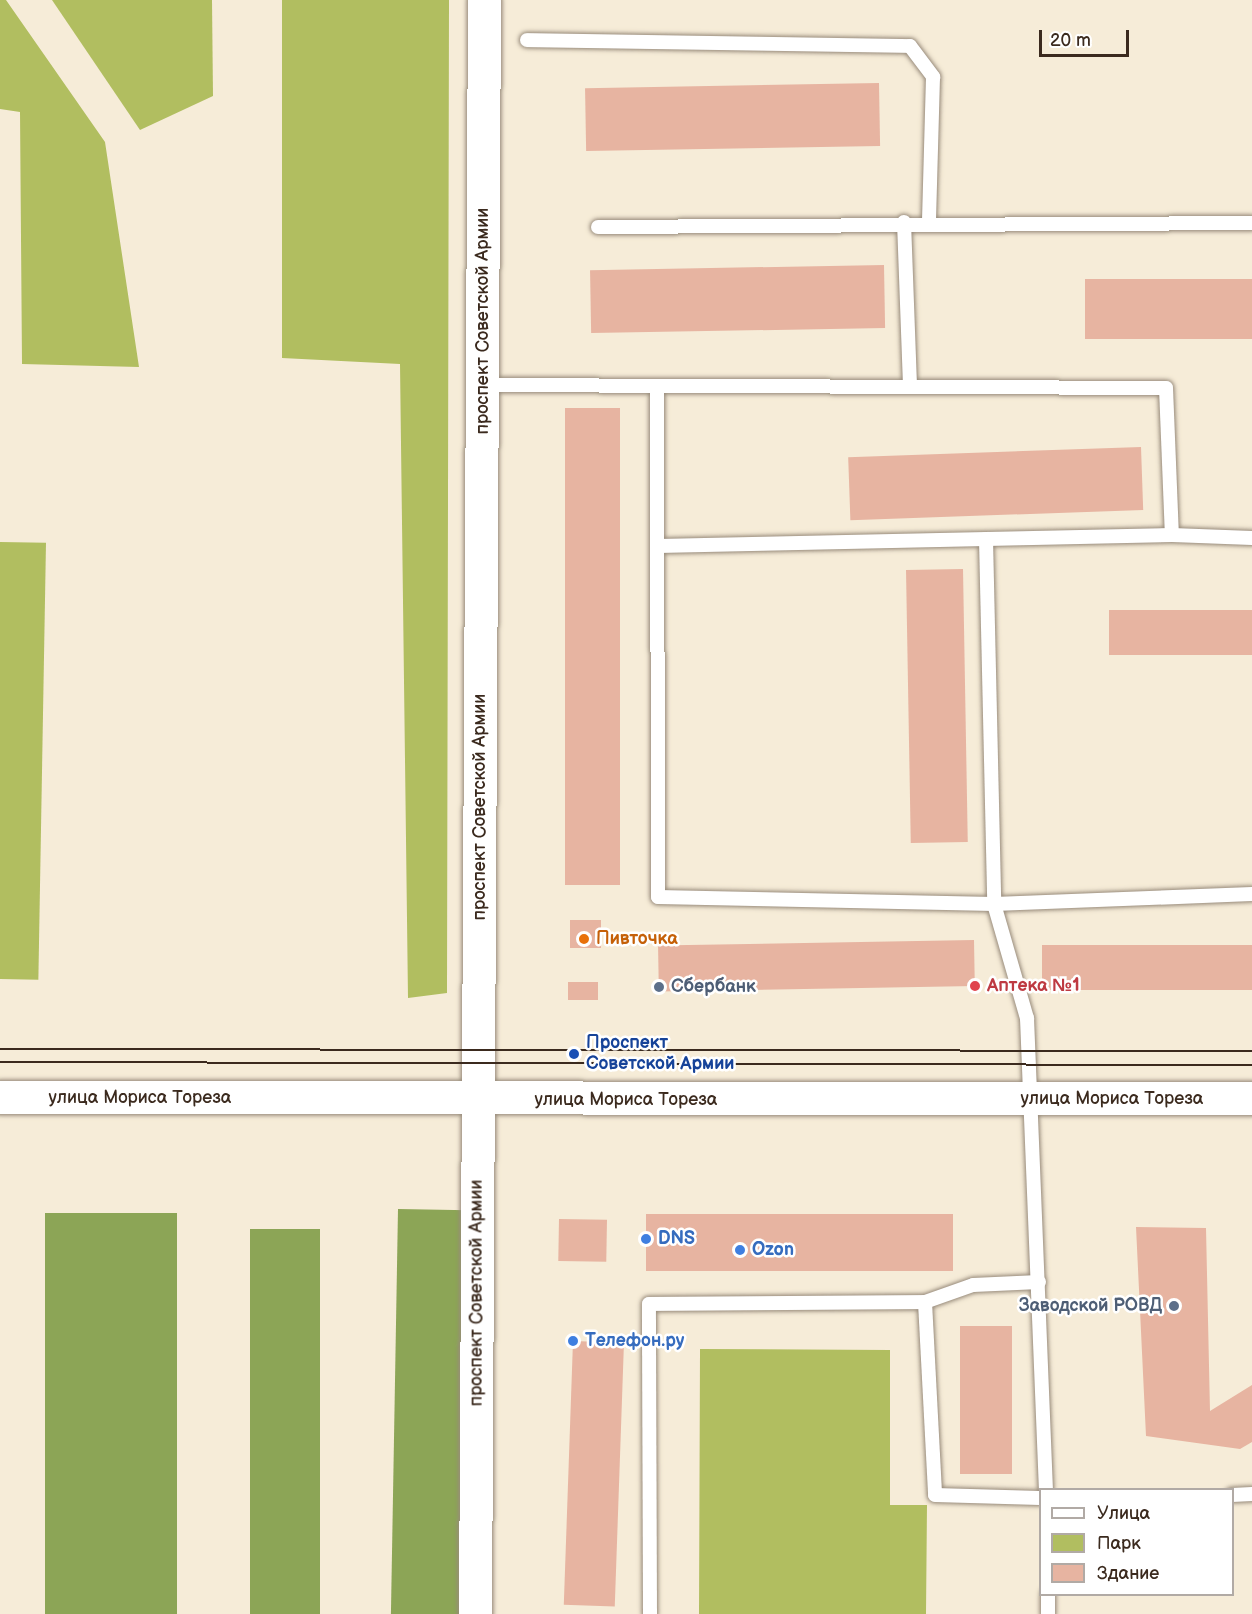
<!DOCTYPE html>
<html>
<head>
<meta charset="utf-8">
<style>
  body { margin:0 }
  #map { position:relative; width:1252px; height:1614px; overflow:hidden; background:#f6ecd8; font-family:"Balsamiq Sans",sans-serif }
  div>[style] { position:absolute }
  .green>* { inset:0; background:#b1be60; transform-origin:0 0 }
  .forest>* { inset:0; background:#8ca556; transform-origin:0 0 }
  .building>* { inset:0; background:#e7b4a1; transform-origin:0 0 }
  .roads { filter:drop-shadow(0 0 2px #988b7b) drop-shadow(0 0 2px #988b7b) }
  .service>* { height:14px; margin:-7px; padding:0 7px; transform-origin:7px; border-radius:7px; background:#fff }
  .tertiary>* { height:33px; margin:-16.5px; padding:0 16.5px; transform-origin:16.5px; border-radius:16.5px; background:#fff }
  .tram>* { height:1.5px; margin:-0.75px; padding:0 0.75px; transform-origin:0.75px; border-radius:0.75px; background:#3b2a1e }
  .dots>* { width:16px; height:16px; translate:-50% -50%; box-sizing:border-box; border:3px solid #fff; border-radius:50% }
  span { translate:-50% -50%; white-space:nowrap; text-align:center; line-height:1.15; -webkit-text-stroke:5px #fff; paint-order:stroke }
  .street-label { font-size:18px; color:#3b2a1e }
  .food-label { font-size:18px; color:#c56008; font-weight:700 }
  .left { translate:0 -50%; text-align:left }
  .health-label { font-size:18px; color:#be3a42; font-weight:700 }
  .service-label { font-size:18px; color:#4e5e75; font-weight:700 }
  .right { translate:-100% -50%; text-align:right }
  .transit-label { font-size:18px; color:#164399; font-weight:700 }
  .shop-label { font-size:18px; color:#366cbe; font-weight:700 }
  .legend { position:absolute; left:1039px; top:1488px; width:195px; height:108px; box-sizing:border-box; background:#fff; border:2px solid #b1aaa5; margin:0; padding:8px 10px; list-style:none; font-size:18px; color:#3b2a1e }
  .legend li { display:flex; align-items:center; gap:12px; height:30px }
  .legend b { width:30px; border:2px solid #b1aaa5 }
  .scale { position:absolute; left:1039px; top:30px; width:90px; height:27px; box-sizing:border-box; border:3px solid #3b2a1e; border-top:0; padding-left:8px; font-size:18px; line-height:21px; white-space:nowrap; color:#3b2a1e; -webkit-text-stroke:4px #fff; paint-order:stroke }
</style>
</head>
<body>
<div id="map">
  <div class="green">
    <div style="clip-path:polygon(0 0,6px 0,105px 142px,139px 367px,22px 364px,20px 112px,0 109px)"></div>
    <div style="clip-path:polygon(52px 0,212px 0,213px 96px,140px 130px)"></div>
    <div style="clip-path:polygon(282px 0,449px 0,447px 993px,408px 998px,400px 364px,282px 358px)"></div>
    <div style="left:0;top:542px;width:46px;height:437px;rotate:1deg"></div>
    <div style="clip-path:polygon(700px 1349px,890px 1350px,890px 1505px,927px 1505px,926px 1614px,699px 1614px)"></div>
  </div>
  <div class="forest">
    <div style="left:398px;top:1209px;width:70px;height:405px;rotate:1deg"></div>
    <div style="left:45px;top:1213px;width:132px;height:401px"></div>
    <div style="left:250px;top:1229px;width:70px;height:385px"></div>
  </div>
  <div class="building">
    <div style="left:879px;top:83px;width:63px;height:294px;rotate:89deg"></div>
    <div style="left:884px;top:265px;width:63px;height:294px;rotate:89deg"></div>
    <div style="left:1252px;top:279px;width:60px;height:167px;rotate:90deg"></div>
    <div style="left:565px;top:408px;width:55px;height:477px"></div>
    <div style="left:1141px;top:447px;width:63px;height:293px;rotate:88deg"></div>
    <div style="left:963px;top:569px;width:273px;height:57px;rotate:89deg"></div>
    <div style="left:1252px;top:610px;width:45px;height:143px;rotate:90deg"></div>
    <div style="left:570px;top:920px;width:31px;height:28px"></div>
    <div style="left:974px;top:940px;width:46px;height:316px;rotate:89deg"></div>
    <div style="left:1252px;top:945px;width:45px;height:210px;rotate:90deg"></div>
    <div style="left:568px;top:982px;width:30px;height:18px"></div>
    <div style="left:646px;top:1214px;width:307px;height:57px"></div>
    <div style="left:559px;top:1219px;width:48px;height:42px;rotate:1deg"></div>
    <div style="clip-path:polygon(1136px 1227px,1206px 1228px,1210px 1411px,1252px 1385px,1252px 1442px,1240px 1449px,1146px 1436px)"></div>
    <div style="left:960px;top:1326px;width:52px;height:148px"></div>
    <div style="left:573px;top:1341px;width:51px;height:264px;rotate:2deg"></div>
  </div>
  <div class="roads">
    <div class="service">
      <div style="left:527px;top:40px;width:383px;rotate:0.9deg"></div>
      <div style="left:910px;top:46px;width:39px;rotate:53deg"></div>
      <div style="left:933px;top:77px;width:145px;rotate:91.6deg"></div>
      <div style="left:904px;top:222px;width:165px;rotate:87.9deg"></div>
      <div style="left:598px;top:227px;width:654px;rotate:-0.35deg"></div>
      <div style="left:484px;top:385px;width:682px;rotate:0.25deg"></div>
      <div style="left:1166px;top:388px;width:147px;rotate:87.7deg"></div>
      <div style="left:657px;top:386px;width:511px;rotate:89.89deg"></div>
      <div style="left:658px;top:897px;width:336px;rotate:1.2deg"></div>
      <div style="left:994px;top:904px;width:258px;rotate:-2.2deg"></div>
      <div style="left:986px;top:539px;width:365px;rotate:88.7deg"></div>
      <div style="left:994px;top:904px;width:119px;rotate:73.9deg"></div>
      <div style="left:1027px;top:1018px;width:472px;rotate:87.7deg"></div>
      <div style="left:658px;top:546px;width:514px;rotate:-1.23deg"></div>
      <div style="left:1172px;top:535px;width:80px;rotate:2.1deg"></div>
      <div style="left:1039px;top:1282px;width:66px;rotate:177.4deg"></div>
      <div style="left:973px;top:1285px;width:51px;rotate:160.5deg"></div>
      <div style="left:925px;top:1302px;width:193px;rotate:87deg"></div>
      <div style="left:935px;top:1495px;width:105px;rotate:1.6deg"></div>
      <div style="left:1232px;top:1495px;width:20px;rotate:-3deg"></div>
      <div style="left:1048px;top:1594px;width:20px;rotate:90deg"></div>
      <div style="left:650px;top:1614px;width:310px;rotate:-90.2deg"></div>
      <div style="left:649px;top:1304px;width:276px;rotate:-0.4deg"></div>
    </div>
    <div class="tertiary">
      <div style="left:0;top:1097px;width:1252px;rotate:0.05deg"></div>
      <div style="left:475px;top:1614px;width:1614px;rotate:-89.68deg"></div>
    </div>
  </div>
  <div class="tram">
    <div style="left:0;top:1049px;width:1252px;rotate:0.09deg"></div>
    <div style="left:0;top:1062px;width:1252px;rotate:0.14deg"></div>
  </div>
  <div class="dots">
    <div style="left:584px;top:939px;background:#e8710a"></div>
    <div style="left:975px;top:986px;background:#e0444e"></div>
    <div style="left:659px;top:987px;background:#5c6f8a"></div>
    <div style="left:574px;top:1054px;background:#1a4fb4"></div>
    <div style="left:646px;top:1239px;background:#3f7fe0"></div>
    <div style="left:740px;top:1250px;background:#3f7fe0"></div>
    <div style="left:1174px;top:1306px;background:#5c6f8a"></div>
    <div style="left:573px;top:1341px;background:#3f7fe0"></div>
  </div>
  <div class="street-label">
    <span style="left:483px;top:321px;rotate:-90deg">проспект Советской Армии</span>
    <span style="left:480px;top:807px;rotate:-90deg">проспект Советской Армии</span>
    <span style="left:140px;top:1098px">улица Мориса Тореза</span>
    <span style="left:1112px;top:1099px">улица Мориса Тореза</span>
    <span style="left:626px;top:1100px">улица Мориса Тореза</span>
    <span style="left:477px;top:1293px;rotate:-90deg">проспект Советской Армии</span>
  </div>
  <div class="food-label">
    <span class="left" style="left:596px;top:939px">Пивточка</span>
  </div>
  <div class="health-label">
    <span class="left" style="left:987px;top:986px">Аптека №1</span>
  </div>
  <div class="service-label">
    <span class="left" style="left:671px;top:987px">Сбербанк</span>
    <span class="right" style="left:1162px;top:1306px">Заводской РОВД</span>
  </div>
  <div class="transit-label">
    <span class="left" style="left:586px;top:1054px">Проспект<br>Советской Армии</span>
  </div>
  <div class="shop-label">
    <span class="left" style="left:658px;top:1239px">DNS</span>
    <span class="left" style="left:752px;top:1250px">Ozon</span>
    <span class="left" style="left:585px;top:1341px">Телефон.ру</span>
  </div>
  <ul class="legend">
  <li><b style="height:8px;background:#fff"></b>Улица</li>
  <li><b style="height:16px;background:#b1be60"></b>Парк</li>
  <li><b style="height:16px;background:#e7b4a1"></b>Здание</li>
  </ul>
  <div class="scale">20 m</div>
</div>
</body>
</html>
